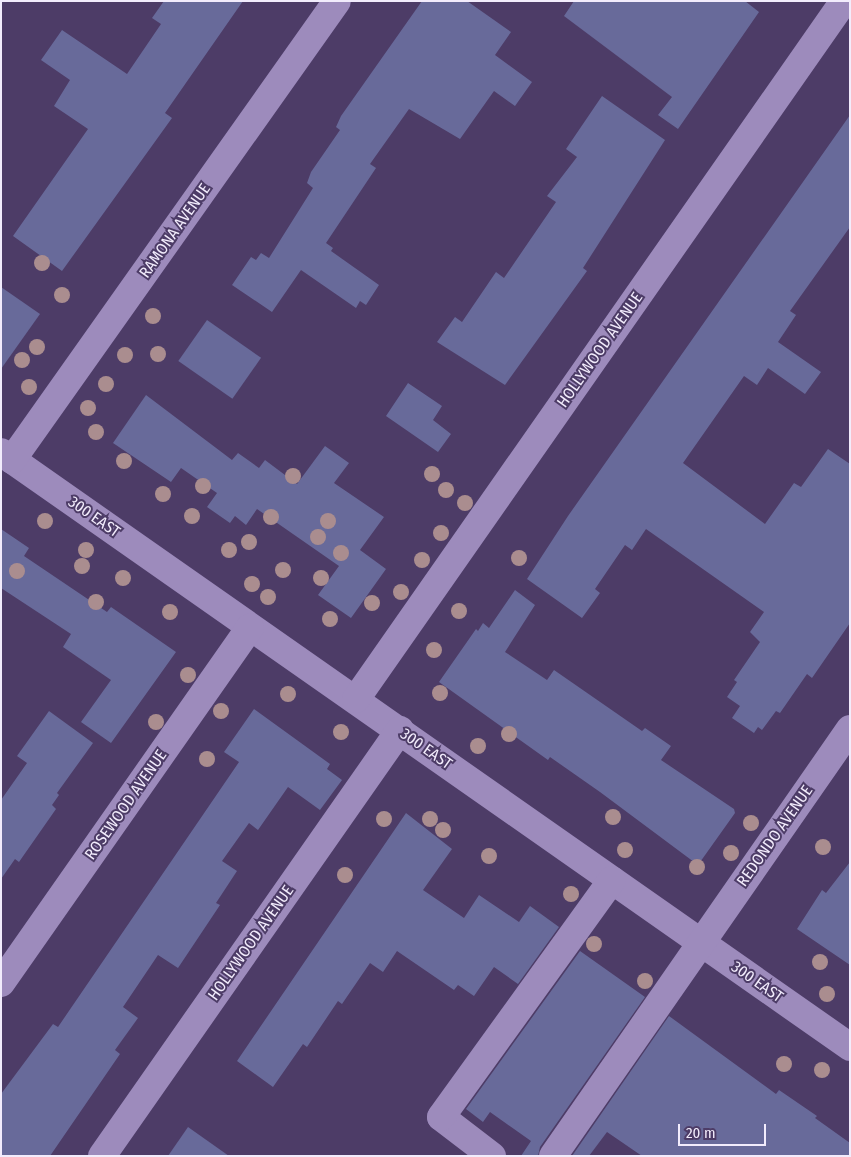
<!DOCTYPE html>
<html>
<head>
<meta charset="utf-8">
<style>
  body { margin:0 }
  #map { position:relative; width:851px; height:1157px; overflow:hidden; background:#4d3c67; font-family:"Fira Sans Condensed",sans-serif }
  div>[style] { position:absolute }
  .building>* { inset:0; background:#686a9a; transform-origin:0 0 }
  .minor>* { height:28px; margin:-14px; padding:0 14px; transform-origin:14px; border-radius:14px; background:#9d8bbc }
  .trees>* { width:16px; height:16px; margin:-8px; border-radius:50%; background:#aa8d8f }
  span { translate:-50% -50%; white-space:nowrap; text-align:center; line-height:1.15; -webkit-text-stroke:4px #4d3c67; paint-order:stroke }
  .street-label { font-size:16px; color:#f2ecfc }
  .frame { position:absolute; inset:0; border:2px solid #f2ecfc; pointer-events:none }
  .scale { position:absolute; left:678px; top:1124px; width:88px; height:22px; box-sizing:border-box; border:2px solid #f2ecfc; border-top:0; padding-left:6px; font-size:15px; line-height:18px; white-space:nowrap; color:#f2ecfc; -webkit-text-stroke:4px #4d3c67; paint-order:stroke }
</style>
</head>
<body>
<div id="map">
  <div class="building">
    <div style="clip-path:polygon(164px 1px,243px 1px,165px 113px,172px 118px,62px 271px,13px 236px,88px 129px,54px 106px,70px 80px,41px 60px,62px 30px,127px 74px,161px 24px,152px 18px)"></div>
    <div style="clip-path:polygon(422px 1px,467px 1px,511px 32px,495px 55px,532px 82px,515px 106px,494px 91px,460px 139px,409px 109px,370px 164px,376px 168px,326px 243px,333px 248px,331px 251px,379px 285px,366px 305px,360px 301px,356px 308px,301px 270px,272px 312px,232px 285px,251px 257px,256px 260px,261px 253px,269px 258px,313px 188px,307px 183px,311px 172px,340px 130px,336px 127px,341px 116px)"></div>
    <div style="clip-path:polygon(574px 1px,745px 1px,759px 12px,678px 129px,658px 115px,672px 97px,564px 16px)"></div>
    <div style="clip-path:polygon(602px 96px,665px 140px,583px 268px,587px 271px,505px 385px,437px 342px,455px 317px,462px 322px,496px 272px,504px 278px,556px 202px,547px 196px,577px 157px,566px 149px)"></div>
    <div style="clip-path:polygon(850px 115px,850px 227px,790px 311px,796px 315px,778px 342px,821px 372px,805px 394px,768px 368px,757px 385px,744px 376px,683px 463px,765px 524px,794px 483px,801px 487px,828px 449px,850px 464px,850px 623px,812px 678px,807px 674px,780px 713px,776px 711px,762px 730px,758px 727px,754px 733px,732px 718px,740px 706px,727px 697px,737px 682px,734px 680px,760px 642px,750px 632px,764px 612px,646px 529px,632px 550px,625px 545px,595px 589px,600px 593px,582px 618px,527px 579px,568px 516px)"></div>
    <div style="clip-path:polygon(1px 287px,40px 314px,1px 369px)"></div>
    <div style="left:207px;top:320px;width:66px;height:50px;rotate:35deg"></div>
    <div style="clip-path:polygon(408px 383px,442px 406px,433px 420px,451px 434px,438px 452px,386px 416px)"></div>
    <div style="clip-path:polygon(146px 395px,232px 460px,238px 453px,259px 468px,265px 460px,297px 484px,325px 446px,349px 463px,334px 483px,384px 517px,360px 550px,386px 569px,351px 618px,318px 595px,339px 566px,257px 509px,246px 525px,235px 516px,230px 523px,207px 507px,217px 493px,181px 468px,171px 482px,113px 443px)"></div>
    <div style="clip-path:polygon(1px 529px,29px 548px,24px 556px,107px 612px,111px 607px,176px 652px,111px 743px,81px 722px,111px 680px,63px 647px,71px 634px,1px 588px)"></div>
    <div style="clip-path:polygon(515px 590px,535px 605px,505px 652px,547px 680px,554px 670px,642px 731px,645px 728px,671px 746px,661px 760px,734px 809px,735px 813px,698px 865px,600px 792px,550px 757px,548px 760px,439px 682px,476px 629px,478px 631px,483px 623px,489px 628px)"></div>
    <div style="clip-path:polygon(254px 709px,330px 764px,327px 769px,342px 780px,320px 810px,288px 787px,258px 830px,249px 823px,222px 861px,237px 871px,216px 903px,220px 905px,178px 968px,158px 955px,123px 1007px,138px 1018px,115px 1050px,120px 1054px,50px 1156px,1px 1156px,1px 1094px,53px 1024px,58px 1027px,239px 762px,224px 752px)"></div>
    <div style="clip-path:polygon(49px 711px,93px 743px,57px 793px,59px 795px,52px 805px,56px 809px,19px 862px,15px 859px,1px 879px,1px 800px,27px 763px,17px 756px)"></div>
    <div style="clip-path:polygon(406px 813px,452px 849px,423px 890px,464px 918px,479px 895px,519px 922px,530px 906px,559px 927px,518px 984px,494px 967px,474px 996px,458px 985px,454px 990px,397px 951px,383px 972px,370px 963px,342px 1004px,338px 1001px,307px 1047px,303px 1044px,273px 1087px,237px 1061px)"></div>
    <div style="clip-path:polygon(850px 862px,850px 965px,797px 929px,822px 890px,826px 893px)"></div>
    <div style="clip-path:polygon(580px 951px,645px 997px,540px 1147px,538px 1156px,521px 1156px,531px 1141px,490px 1112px,483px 1122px,466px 1109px)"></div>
    <div style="clip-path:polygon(669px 1016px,776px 1094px,779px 1090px,817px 1116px,815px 1118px,850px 1143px,850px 1156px,642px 1156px,607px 1132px,589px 1156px,572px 1156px)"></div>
    <div style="clip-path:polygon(188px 1127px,229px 1156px,168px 1156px)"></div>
  </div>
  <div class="minor">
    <div style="left:1px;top:452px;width:1037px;rotate:35.02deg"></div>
    <div style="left:12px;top:460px;width:562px;rotate:-54.7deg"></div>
    <div style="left:356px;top:699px;width:852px;rotate:-55.04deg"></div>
    <div style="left:1px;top:983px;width:434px;rotate:-55deg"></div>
    <div style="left:102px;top:1156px;width:520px;rotate:-55.03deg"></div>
    <div style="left:492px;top:1156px;width:64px;rotate:-142.6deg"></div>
    <div style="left:441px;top:1117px;width:292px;rotate:-54.2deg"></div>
    <div style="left:553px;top:1156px;width:520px;rotate:-55.18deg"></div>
  </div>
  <div class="trees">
    <div style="left:42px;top:263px"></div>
    <div style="left:62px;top:295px"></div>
    <div style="left:153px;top:316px"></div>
    <div style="left:37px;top:347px"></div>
    <div style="left:158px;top:354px"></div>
    <div style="left:125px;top:355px"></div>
    <div style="left:22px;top:360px"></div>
    <div style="left:106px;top:384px"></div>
    <div style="left:29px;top:387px"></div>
    <div style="left:88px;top:408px"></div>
    <div style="left:96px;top:432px"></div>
    <div style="left:124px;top:461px"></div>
    <div style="left:432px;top:474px"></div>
    <div style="left:293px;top:476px"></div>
    <div style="left:203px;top:486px"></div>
    <div style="left:446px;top:490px"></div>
    <div style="left:163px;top:494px"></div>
    <div style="left:465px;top:503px"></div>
    <div style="left:192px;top:516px"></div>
    <div style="left:271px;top:517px"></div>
    <div style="left:45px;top:521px"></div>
    <div style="left:328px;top:521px"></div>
    <div style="left:441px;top:533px"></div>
    <div style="left:318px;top:537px"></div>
    <div style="left:249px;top:542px"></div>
    <div style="left:86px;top:550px"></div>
    <div style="left:229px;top:550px"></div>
    <div style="left:341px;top:553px"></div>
    <div style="left:519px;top:558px"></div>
    <div style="left:422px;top:560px"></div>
    <div style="left:82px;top:566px"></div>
    <div style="left:283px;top:570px"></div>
    <div style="left:17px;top:571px"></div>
    <div style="left:123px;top:578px"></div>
    <div style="left:321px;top:578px"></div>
    <div style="left:252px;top:584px"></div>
    <div style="left:401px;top:592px"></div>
    <div style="left:268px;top:597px"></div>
    <div style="left:96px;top:602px"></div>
    <div style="left:372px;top:603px"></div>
    <div style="left:459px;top:611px"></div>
    <div style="left:170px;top:612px"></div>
    <div style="left:330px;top:619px"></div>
    <div style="left:434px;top:650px"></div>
    <div style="left:188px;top:675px"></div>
    <div style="left:440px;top:693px"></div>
    <div style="left:288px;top:694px"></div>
    <div style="left:221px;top:711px"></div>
    <div style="left:156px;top:722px"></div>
    <div style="left:341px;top:732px"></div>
    <div style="left:509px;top:734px"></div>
    <div style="left:478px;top:746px"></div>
    <div style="left:207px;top:759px"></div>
    <div style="left:613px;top:817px"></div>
    <div style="left:384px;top:819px"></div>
    <div style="left:430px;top:819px"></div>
    <div style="left:751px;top:823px"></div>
    <div style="left:443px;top:830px"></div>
    <div style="left:823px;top:847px"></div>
    <div style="left:625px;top:850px"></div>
    <div style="left:731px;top:853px"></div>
    <div style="left:489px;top:856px"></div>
    <div style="left:697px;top:867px"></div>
    <div style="left:345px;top:875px"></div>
    <div style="left:571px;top:894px"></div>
    <div style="left:594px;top:944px"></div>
    <div style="left:820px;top:962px"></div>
    <div style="left:645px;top:981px"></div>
    <div style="left:827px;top:994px"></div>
    <div style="left:784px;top:1064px"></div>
    <div style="left:822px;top:1070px"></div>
  </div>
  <div class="street-label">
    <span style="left:175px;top:231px;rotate:-55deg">RAMONA AVENUE</span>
    <span style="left:600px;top:350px;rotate:-55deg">HOLLYWOOD AVENUE</span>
    <span style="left:94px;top:517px;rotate:35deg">300 EAST</span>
    <span style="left:426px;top:749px;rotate:35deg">300 EAST</span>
    <span style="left:126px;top:805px;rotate:-55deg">ROSEWOOD AVENUE</span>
    <span style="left:775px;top:836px;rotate:-55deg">REDONDO AVENUE</span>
    <span style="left:251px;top:943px;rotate:-55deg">HOLLYWOOD AVENUE</span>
    <span style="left:757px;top:982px;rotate:35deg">300 EAST</span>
  </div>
  <div class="frame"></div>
  <div class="scale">20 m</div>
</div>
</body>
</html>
